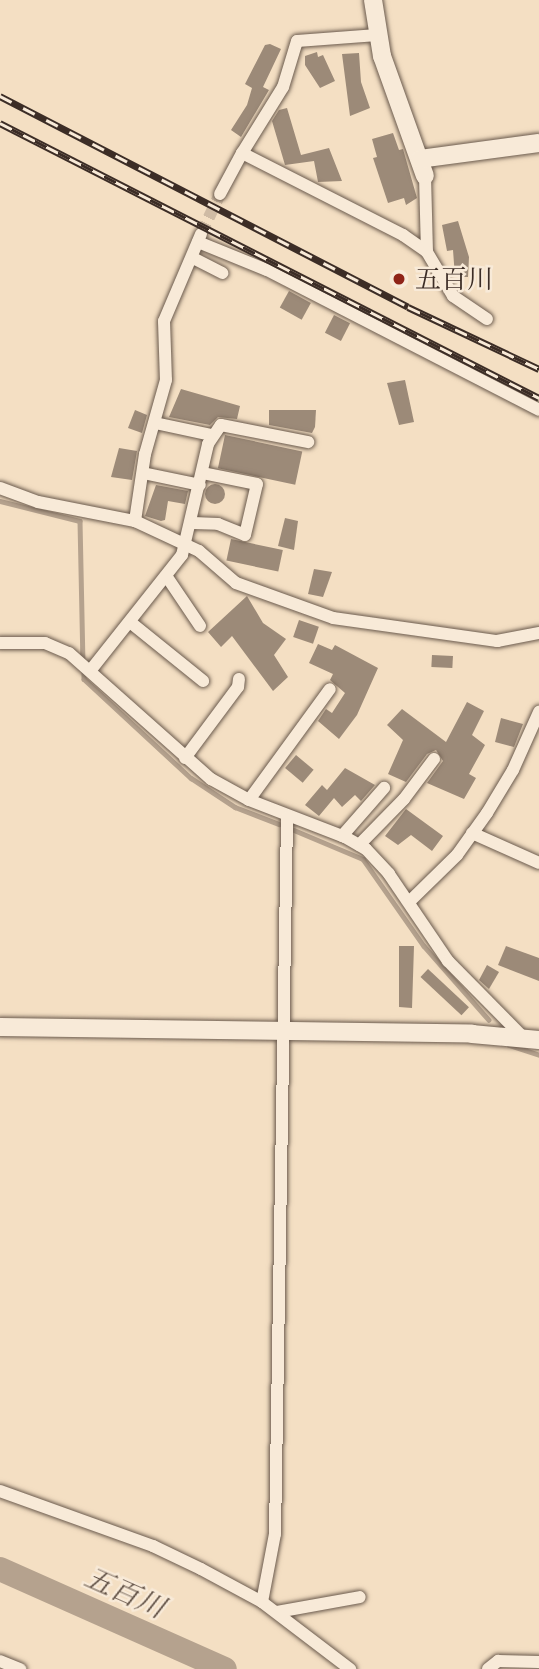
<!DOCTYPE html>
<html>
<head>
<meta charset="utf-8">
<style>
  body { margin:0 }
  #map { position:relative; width:539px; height:1669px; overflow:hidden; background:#f4dfc3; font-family:"Gentium Book Plus","Noto Serif JP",serif }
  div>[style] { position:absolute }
  .stream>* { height:4.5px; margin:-2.25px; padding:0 2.25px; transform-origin:2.25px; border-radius:2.25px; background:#b5a28e }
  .river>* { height:24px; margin:-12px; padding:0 12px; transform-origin:12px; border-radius:12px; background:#b5a28e }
  .building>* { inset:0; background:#9c8a78; transform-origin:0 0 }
  .round { border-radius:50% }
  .street-tunnel>* { height:12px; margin-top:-6px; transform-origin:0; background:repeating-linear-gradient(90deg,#cfbba4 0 12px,transparent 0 18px) }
  .roads { filter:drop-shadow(0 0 2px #6a5a4d) drop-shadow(0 0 2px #6a5a4d) }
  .street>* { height:12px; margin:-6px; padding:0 6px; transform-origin:6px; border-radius:6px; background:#f8ead8 }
  .secondary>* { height:18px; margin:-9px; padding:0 9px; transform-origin:9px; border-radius:9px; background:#f8ead8 }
  .rail>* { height:7px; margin-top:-3.5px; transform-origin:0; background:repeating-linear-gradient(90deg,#f8ead8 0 13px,#3c2d26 0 26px); box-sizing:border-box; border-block:2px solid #3c2d26 }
  .dots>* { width:19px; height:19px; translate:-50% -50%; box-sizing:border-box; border:4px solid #f8ead8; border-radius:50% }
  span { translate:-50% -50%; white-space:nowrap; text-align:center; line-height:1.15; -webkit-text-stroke:5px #f8ead8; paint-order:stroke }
  .poi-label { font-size:26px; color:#3c2d26 }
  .left { translate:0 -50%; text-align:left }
  .water-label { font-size:28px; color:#605045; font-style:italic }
</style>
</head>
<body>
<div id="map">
  <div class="stream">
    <div style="left:0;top:501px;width:82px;rotate:14deg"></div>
    <div style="left:80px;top:521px;width:140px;rotate:88.8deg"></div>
    <div style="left:84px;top:669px;width:10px;rotate:90deg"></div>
    <div style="left:84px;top:679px;width:146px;rotate:42.8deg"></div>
    <div style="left:191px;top:778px;width:53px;rotate:33.4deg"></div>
    <div style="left:235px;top:807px;width:47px;rotate:21.1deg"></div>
    <div style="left:294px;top:830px;width:75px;rotate:22.8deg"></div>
    <div style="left:363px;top:859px;width:106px;rotate:55deg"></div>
    <div style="left:424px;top:946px;width:98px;rotate:48.7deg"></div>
    <div style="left:509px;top:1045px;width:32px;rotate:18deg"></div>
  </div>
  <div class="river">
    <div style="left:0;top:1569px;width:246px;rotate:24deg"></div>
  </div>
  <div class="building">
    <div style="clip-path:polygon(270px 44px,281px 49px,263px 87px,269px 90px,241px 137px,231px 130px,247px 105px,252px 88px,245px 84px,265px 45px)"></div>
    <div style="clip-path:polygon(317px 52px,318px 57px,323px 55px,335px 81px,320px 88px,305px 65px,305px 56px)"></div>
    <div style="clip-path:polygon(359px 53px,361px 82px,370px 108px,350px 116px,342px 54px)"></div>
    <div style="clip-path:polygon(287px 108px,301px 155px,329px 148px,342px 181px,318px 182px,314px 161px,285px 165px,272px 121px,279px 110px)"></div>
    <div style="clip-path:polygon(393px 133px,399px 150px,403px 149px,417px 198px,406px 205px,404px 198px,388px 203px,373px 158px,377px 157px,372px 139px)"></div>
    <div style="clip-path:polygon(458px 221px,469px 257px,468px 277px,455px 277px,453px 250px,447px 251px,442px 225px)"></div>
    <div style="left:289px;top:291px;width:25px;height:19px;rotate:29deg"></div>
    <div style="left:334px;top:315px;width:18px;height:20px;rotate:27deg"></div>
    <div style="clip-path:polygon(405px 380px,414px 422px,399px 425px,387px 383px)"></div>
    <div style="clip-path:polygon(181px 389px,240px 406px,237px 419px,218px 417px,210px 425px,169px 417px)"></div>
    <div style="clip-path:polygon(135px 410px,147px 415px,142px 433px,128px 428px)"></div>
    <div style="clip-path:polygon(269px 410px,316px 410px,315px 427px,312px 433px,269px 425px)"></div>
    <div style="left:225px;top:435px;width:79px;height:34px;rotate:12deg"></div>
    <div style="clip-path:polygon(119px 448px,137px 451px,132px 480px,111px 477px)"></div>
    <div class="round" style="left:205px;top:484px;width:20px;height:20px"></div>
    <div style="clip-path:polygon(156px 485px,188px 491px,185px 504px,168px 501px,165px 520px,161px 521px,145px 516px)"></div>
    <div style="clip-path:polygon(285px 518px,298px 521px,294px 550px,278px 546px)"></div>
    <div style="left:231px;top:539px;width:53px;height:22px;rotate:12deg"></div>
    <div style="clip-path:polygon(314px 569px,332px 572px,323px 597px,308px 594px)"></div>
    <div style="clip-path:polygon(247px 596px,263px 623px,286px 639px,274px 655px,288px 677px,273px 691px,232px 636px,221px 647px,208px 632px)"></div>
    <div style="left:299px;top:620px;width:21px;height:18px;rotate:19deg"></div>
    <div style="clip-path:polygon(318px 644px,332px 650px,335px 645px,378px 668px,357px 715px,339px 739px,318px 721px,326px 709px,332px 713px,345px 693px,330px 680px,333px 674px,309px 663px)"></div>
    <div style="left:432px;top:655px;width:21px;height:12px;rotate:3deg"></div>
    <div style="clip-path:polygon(467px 702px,484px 711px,472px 735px,485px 745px,469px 774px,476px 778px,464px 799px,427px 783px,443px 761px,436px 750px,427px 754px,406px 782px,388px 774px,403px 740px,387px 725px,402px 709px,446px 742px)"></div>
    <div style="clip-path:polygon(501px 718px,523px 724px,514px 747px,495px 742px)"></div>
    <div style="left:296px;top:755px;width:23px;height:17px;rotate:40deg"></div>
    <div style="clip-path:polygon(345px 768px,375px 785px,361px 801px,355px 795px,342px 807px,334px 798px,319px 816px,305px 805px,322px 785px,327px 790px)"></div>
    <div style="clip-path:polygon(406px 809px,443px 836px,432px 851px,411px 835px,398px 845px,385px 836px)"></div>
    <div style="clip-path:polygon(399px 946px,414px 946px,412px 1008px,399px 1007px)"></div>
    <div style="clip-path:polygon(506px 946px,539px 958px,539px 981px,498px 965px)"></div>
    <div style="clip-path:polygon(487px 965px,499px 972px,489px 989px,479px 980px)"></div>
    <div style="left:428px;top:969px;width:56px;height:11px;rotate:43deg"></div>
  </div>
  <div class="street-tunnel">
    <div style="left:201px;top:234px;width:44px;rotate:-64.6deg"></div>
  </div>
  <div class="roads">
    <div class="street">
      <div style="left:377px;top:35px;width:80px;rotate:175.7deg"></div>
      <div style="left:297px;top:41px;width:48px;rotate:106.9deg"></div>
      <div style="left:283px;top:87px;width:78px;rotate:121.8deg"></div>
      <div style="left:242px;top:153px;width:181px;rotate:27deg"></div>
      <div style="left:403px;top:235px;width:29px;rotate:35deg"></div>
      <div style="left:425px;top:176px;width:76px;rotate:88.5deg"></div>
      <div style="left:427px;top:252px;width:51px;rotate:59.4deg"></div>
      <div style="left:453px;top:296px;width:41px;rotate:34.1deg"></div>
      <div style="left:220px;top:194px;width:47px;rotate:-61.8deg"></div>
      <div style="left:201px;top:234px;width:95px;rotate:113deg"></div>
      <div style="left:164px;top:321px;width:59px;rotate:88.1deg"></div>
      <div style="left:166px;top:380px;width:77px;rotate:105.8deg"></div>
      <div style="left:145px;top:454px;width:68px;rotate:98.5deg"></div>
      <div style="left:135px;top:521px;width:71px;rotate:25.1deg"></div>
      <div style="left:199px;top:551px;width:49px;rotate:40.9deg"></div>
      <div style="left:236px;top:583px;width:103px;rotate:19.8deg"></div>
      <div style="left:333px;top:618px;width:166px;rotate:8deg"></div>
      <div style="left:497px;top:641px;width:43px;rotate:-10.8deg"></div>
      <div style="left:198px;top:242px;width:74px;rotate:22.1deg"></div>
      <div style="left:267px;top:270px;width:306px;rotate:27.2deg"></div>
      <div style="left:193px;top:258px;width:33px;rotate:27deg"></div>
      <div style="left:155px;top:423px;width:57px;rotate:12.1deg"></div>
      <div style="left:143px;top:473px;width:58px;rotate:11.9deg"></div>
      <div style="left:0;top:488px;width:40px;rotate:20.2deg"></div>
      <div style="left:38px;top:502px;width:99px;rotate:11.1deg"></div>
      <div style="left:193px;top:523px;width:25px;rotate:2deg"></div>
      <div style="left:218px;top:524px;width:29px;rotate:22deg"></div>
      <div style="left:245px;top:535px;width:52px;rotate:-76.8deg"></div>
      <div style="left:257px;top:484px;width:55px;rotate:-168.5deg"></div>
      <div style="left:167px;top:577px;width:59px;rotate:56deg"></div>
      <div style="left:130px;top:622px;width:94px;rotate:38.9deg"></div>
      <div style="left:0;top:643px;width:45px"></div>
      <div style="left:45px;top:643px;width:26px;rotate:23deg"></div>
      <div style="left:69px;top:653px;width:190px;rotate:41.6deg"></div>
      <div style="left:211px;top:779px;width:43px;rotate:28.9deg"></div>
      <div style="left:249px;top:800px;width:103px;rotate:21.1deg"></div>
      <div style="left:345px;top:837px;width:24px;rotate:30deg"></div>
      <div style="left:366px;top:849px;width:34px;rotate:47deg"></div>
      <div style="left:389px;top:874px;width:105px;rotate:55.9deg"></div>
      <div style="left:448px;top:961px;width:108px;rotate:45.4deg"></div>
      <div style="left:90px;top:671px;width:148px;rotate:-51.6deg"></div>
      <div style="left:182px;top:555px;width:114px;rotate:-76.8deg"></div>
      <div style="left:208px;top:444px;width:23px;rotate:-56deg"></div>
      <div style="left:221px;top:425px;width:89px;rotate:11.1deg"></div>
      <div style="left:185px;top:758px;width:89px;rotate:-53.3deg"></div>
      <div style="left:238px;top:687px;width:8px;rotate:-83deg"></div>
      <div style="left:249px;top:800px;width:137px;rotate:-53.9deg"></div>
      <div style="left:472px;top:833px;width:73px;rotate:24.1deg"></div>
      <div style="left:342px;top:836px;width:64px;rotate:-48.8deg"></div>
      <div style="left:359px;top:845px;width:64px;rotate:-45.6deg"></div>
      <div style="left:404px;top:799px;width:50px;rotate:-53.1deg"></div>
      <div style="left:409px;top:902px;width:67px;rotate:-44.4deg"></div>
      <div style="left:457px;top:855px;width:52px;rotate:-54.5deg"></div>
      <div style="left:487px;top:813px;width:50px;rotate:-58.8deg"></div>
      <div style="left:513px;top:770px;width:64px;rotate:-65.9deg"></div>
      <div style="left:0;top:1491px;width:163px;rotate:19.8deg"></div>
      <div style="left:153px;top:1546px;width:53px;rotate:25.6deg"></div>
      <div style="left:201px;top:1569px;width:69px;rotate:28.4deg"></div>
      <div style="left:262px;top:1602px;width:111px;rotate:37.3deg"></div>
      <div style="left:262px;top:1602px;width:69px;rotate:-79.2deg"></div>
      <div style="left:275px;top:1534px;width:717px;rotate:-89.04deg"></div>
      <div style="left:277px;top:1612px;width:84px;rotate:-10.2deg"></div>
      <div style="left:0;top:1661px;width:22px;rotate:22deg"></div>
      <div style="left:488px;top:1669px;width:13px;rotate:-39deg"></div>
      <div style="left:498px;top:1661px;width:41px;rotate:1.4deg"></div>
    </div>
    <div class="secondary">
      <div style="left:373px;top:0;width:57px;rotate:80.9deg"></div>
      <div style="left:382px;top:56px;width:127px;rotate:70.3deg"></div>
      <div style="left:420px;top:159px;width:120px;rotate:-7.7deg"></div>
      <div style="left:0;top:1027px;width:472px;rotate:0.8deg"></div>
      <div style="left:472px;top:1034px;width:67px;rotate:5.1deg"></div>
    </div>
  </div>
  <div class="rail">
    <div style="left:0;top:96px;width:459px;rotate:27.3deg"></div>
    <div style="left:408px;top:307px;width:145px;rotate:25.3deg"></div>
    <div style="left:0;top:123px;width:605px;rotate:27.03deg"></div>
  </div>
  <div class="dots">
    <div style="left:399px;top:279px;background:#8f2418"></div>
  </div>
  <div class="poi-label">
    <span class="left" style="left:415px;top:279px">五百川</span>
  </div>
  <div class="water-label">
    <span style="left:125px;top:1592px;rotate:24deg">五百川</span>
  </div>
</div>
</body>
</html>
